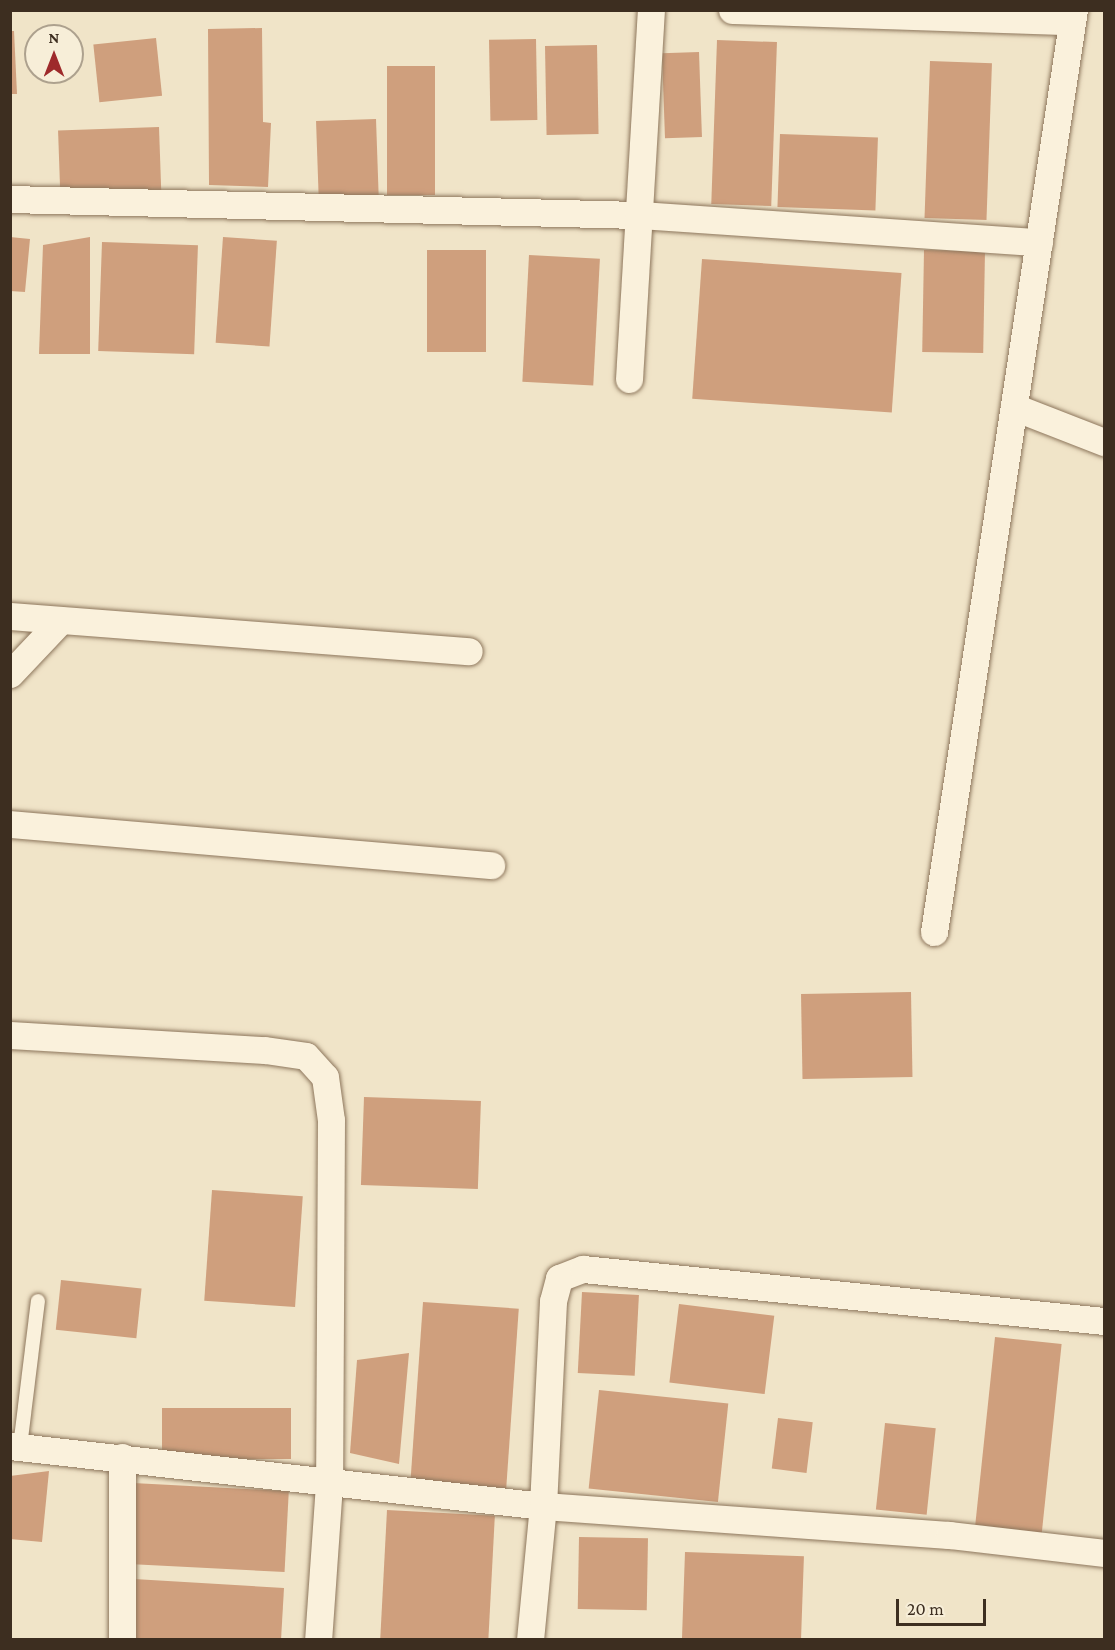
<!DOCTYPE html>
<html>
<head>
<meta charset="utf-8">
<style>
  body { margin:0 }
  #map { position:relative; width:1115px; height:1650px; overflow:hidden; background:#f0e4c8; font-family:"Crimson Pro",serif }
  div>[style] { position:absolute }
  .building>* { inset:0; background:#cf9f7d; transform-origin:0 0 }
  .roads { filter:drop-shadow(0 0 2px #8d765c) drop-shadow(0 0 2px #8d765c) }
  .service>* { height:14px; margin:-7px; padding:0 7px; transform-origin:7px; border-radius:7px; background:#faf1dc }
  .minor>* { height:27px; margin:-13.5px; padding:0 13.5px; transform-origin:13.5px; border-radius:13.5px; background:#faf1dc }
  span { translate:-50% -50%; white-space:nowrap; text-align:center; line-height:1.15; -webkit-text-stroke:5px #f7eed8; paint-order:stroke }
  .frame { position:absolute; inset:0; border:12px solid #3d2e20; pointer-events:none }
  .north { position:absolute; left:24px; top:24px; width:60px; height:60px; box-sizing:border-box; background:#f7eed8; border:2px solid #ada18e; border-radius:50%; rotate:0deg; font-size:16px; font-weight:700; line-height:24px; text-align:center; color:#3d2e20 }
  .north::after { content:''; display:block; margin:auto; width:21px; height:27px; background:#9e2a2b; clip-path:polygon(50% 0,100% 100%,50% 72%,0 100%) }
  .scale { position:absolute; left:896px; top:1599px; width:90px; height:27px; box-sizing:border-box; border:3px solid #3d2e20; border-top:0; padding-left:8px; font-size:18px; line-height:21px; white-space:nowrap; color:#3d2e20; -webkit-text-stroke:4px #f7eed8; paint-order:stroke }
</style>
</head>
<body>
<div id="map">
  <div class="building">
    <div style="clip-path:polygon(262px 28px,263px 122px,271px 123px,268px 187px,209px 185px,208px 29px)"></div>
    <div style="clip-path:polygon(10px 31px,14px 31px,17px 94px,10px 94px)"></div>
    <div style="left:156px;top:38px;width:58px;height:63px;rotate:84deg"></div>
    <div style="left:536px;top:39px;width:81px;height:47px;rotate:89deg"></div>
    <div style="left:717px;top:40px;width:60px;height:164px;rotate:2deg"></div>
    <div style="left:597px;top:45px;width:89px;height:52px;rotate:89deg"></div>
    <div style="left:699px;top:52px;width:85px;height:37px;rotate:88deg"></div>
    <div style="left:930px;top:61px;width:62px;height:157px;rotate:2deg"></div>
    <div style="left:387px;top:66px;width:48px;height:129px"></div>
    <div style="left:376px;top:119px;width:85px;height:60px;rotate:88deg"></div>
    <div style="left:159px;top:127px;width:65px;height:101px;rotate:88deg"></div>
    <div style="left:780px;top:134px;width:98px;height:73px;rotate:2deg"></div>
    <div style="clip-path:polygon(10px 237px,30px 239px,25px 292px,10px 291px)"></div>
    <div style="clip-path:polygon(90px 237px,90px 354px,39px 354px,43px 245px)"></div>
    <div style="left:223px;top:237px;width:54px;height:106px;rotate:4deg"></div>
    <div style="left:102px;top:242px;width:96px;height:109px;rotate:2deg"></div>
    <div style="left:427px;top:250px;width:59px;height:102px"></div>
    <div style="left:924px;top:250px;width:61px;height:102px;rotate:1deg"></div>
    <div style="left:529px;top:255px;width:71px;height:127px;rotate:3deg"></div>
    <div style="left:702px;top:259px;width:200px;height:140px;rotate:4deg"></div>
    <div style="left:911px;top:992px;width:85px;height:110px;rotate:89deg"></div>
    <div style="left:364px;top:1097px;width:117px;height:88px;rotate:2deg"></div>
    <div style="left:212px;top:1190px;width:91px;height:111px;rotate:4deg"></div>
    <div style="left:61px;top:1280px;width:81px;height:50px;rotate:6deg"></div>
    <div style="left:582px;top:1292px;width:57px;height:81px;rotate:3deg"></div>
    <div style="left:423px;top:1302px;width:96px;height:180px;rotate:4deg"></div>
    <div style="left:679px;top:1304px;width:96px;height:79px;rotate:7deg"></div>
    <div style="left:995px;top:1337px;width:67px;height:192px;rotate:6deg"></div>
    <div style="clip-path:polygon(409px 1353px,399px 1464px,350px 1453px,357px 1360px)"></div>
    <div style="left:599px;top:1390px;width:130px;height:99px;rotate:6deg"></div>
    <div style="left:162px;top:1408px;width:129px;height:51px"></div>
    <div style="left:778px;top:1418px;width:35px;height:51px;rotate:7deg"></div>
    <div style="left:885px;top:1423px;width:51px;height:87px;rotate:6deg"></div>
    <div style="clip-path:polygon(49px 1471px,42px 1542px,10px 1539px,10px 1476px)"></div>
    <div style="left:133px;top:1483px;width:156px;height:81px;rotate:3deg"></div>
    <div style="left:387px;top:1510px;width:108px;height:130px;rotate:3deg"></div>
    <div style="left:579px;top:1537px;width:69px;height:72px;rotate:1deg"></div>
    <div style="left:685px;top:1552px;width:119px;height:88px;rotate:2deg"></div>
    <div style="clip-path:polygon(134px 1579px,284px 1588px,281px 1640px,133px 1640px)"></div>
  </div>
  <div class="roads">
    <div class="service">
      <div style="left:20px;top:1447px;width:147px;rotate:-83deg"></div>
    </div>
    <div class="minor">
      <div style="left:732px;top:10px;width:340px;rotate:1.9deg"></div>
      <div style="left:10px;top:199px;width:629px;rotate:1.46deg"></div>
      <div style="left:639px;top:215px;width:401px;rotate:3.9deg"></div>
      <div style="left:629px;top:379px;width:370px;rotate:-86.6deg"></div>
      <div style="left:1014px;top:407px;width:97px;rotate:21.3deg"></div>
      <div style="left:10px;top:616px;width:460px;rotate:4.4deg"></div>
      <div style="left:10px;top:674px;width:74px;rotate:-46.6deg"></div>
      <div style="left:10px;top:824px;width:483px;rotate:4.9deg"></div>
      <div style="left:934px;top:932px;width:933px;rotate:-81.37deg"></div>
      <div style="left:10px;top:1035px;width:255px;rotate:3.4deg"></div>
      <div style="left:265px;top:1050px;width:41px;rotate:8.3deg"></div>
      <div style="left:306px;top:1056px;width:28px;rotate:48deg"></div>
      <div style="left:325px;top:1077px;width:43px;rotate:82.1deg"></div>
      <div style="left:331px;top:1120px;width:364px;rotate:90.3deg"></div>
      <div style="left:329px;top:1484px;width:156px;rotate:94deg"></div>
      <div style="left:10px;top:1446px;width:536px;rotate:6.42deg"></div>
      <div style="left:543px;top:1506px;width:407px;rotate:4.1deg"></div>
      <div style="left:949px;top:1535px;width:156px;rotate:6.6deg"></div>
      <div style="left:122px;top:1457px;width:183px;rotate:90deg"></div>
      <div style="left:530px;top:1640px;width:135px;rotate:-84.5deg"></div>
      <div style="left:543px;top:1506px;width:205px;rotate:-87.2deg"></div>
      <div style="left:553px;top:1301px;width:24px;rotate:-75deg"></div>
      <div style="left:559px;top:1278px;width:26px;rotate:-21deg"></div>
      <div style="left:583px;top:1269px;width:524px;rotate:5.7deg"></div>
    </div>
  </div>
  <div class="frame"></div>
  <div class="north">N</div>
  <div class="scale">20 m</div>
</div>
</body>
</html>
